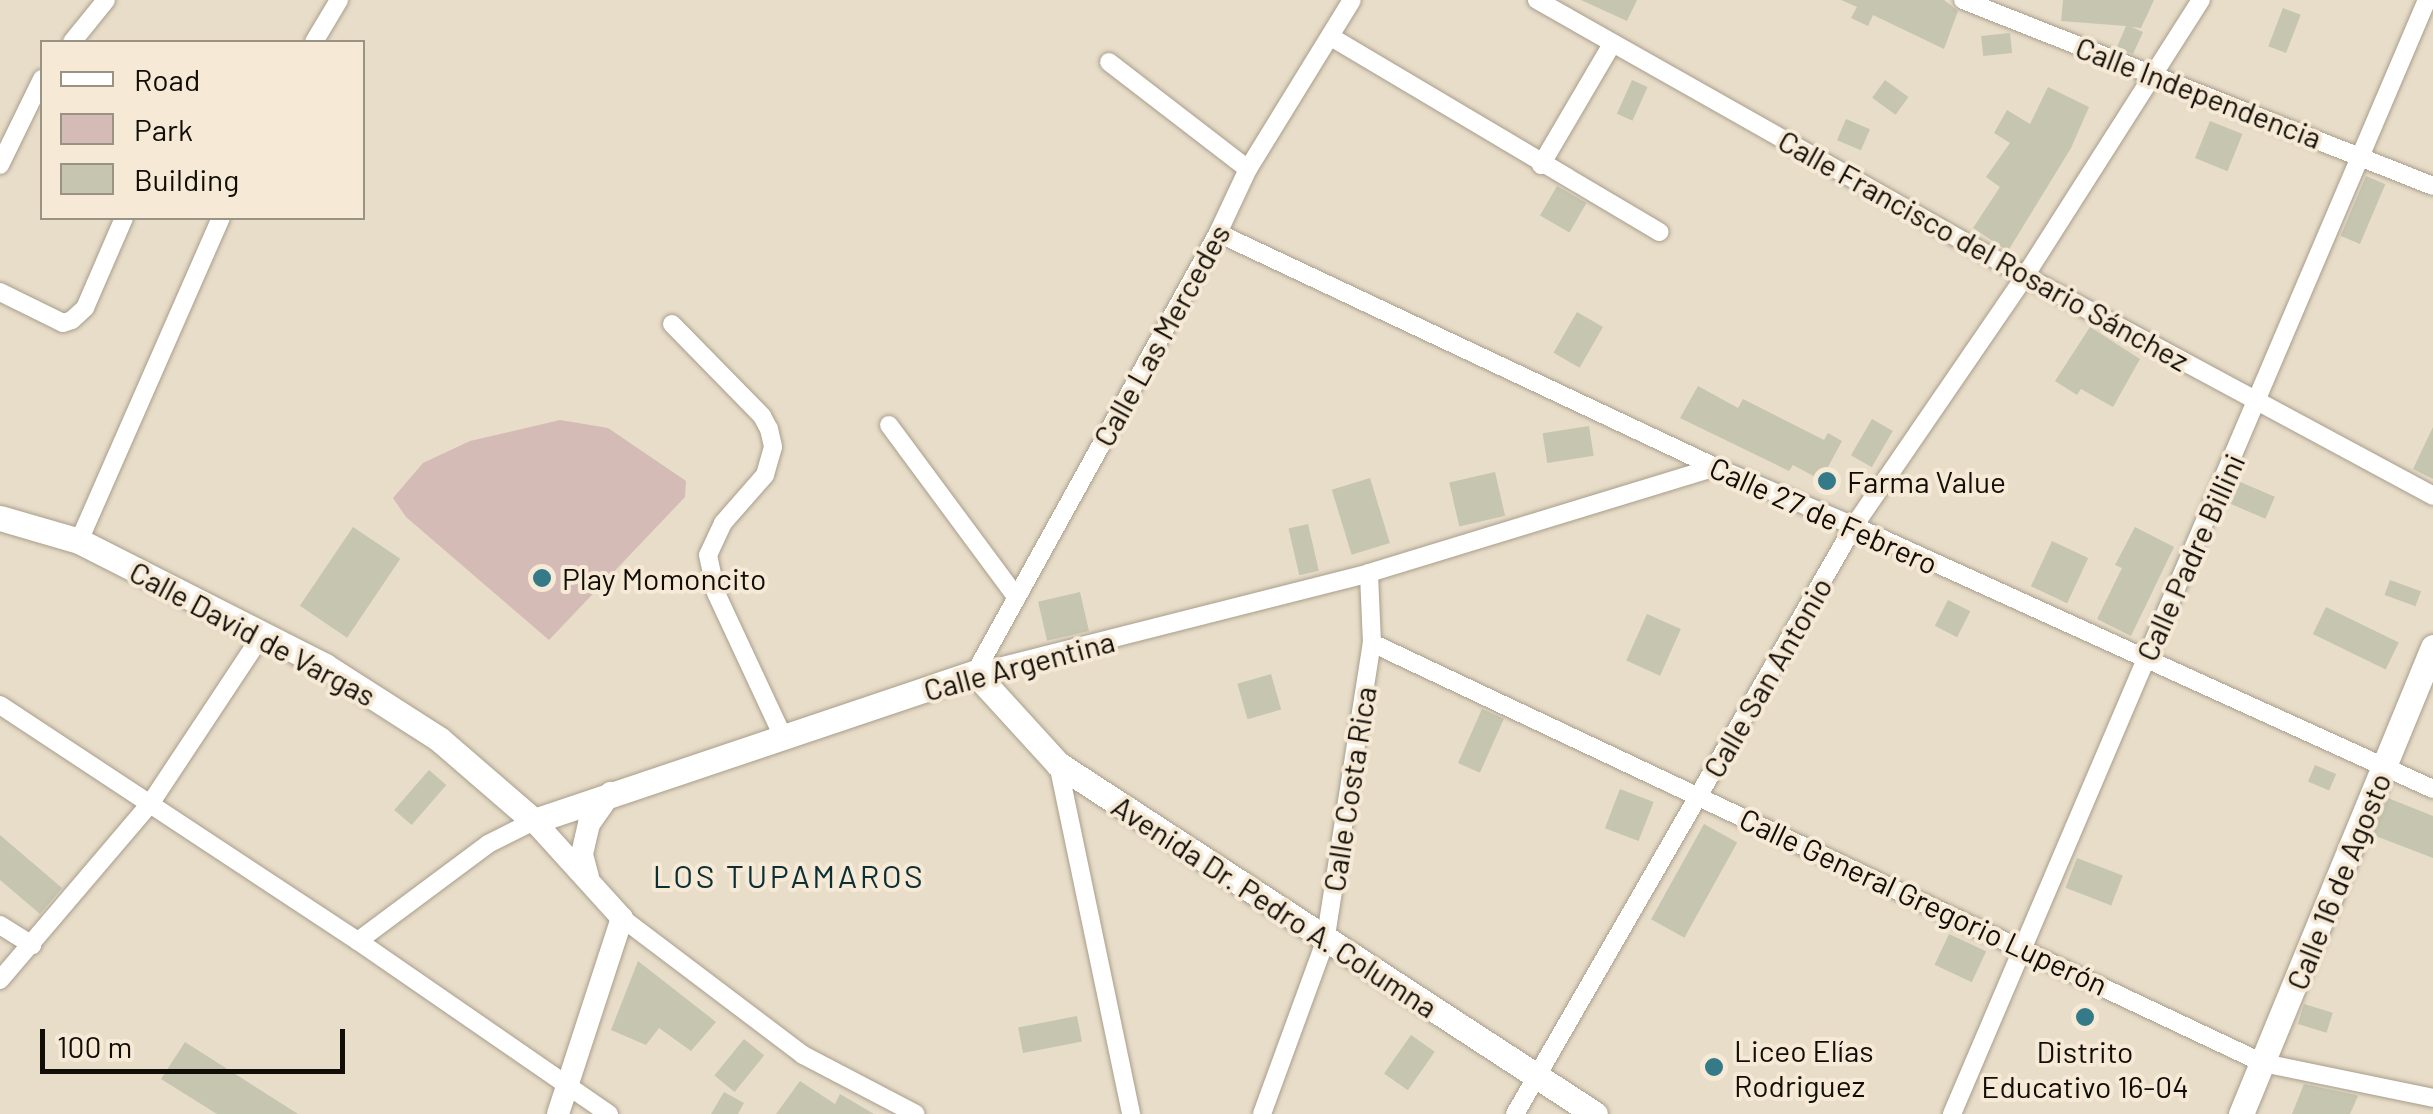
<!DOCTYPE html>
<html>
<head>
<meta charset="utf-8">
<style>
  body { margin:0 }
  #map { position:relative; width:2433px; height:1114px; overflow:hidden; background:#e8ddc9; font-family:Barlow,sans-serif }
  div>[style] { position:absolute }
  .green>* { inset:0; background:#d4bbb6 }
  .building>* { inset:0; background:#c5c5b0; transform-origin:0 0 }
  .roads { filter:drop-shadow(0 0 2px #a89e8b) drop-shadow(0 0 2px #a89e8b) }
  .minor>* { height:18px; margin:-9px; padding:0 9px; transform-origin:9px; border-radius:9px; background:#fff }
  .tertiary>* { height:22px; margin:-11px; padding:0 11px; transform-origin:11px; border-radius:11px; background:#fff }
  .secondary>* { height:25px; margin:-12.5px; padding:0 12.5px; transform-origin:12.5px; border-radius:12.5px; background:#fff }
  .dots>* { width:28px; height:28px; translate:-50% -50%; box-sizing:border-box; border:5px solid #f6ead6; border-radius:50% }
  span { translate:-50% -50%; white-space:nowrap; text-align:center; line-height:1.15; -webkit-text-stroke:8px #f6ead6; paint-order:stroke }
  .street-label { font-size:30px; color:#110d07 }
  .poi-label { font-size:30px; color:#110d07 }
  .left { translate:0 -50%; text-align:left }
  .neighbourhood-label { font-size:32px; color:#0c2e35; letter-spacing:2.5px }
  .legend { position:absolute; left:40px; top:40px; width:325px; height:180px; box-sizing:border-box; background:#f6ead6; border:2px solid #9a9283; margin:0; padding:12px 18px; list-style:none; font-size:30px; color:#110d07 }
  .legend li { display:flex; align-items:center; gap:20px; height:50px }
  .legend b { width:50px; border:2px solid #9a9283 }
  .scale { position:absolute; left:40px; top:1029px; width:305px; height:45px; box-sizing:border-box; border:5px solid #110d07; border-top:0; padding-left:12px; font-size:30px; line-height:35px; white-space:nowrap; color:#110d07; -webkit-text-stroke:8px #f6ead6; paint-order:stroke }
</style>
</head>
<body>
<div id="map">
  <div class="green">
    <div style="clip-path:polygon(560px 420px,608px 428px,686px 481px,685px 497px,549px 640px,406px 517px,393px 498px,423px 463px,470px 441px)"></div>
  </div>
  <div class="building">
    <div style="clip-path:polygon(1581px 0,1637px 0,1627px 21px)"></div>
    <div style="clip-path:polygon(1841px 0,1944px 0,1958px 11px,1944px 49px,1873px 15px,1868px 26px,1851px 18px,1857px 7px)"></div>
    <div style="clip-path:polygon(2063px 0,2154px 0,2141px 28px,2131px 27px,2143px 32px,2133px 54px,2117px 47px,2126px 26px,2061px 21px)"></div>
    <div style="left:2283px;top:8px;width:19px;height:41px;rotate:21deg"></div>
    <div style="left:2010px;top:33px;width:20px;height:29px;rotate:84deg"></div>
    <div style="left:1632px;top:80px;width:17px;height:37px;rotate:24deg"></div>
    <div style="left:1885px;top:80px;width:29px;height:22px;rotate:36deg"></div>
    <div style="clip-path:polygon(2048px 87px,2089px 107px,2071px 148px,2008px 251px,1973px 228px,2000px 187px,1986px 177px,2010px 143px,1994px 133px,2007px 110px,2030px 124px)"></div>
    <div style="left:1846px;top:119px;width:26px;height:23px;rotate:23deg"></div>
    <div style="left:2210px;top:121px;width:35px;height:40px;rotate:22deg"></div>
    <div style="left:2366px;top:176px;width:21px;height:65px;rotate:23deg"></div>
    <div style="left:1557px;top:186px;width:34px;height:34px;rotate:30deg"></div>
    <div style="left:1577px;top:312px;width:30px;height:47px;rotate:30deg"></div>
    <div style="clip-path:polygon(2090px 327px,2140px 359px,2113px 407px,2081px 389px,2077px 395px,2055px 381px)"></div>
    <div style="clip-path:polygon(1698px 386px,1738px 408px,1743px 399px,1824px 440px,1828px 433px,1842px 441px,1821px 480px,1793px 465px,1789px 471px,1680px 418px)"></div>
    <div style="left:1872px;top:419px;width:24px;height:42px;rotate:30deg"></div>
    <div style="left:1589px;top:426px;width:30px;height:47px;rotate:81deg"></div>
    <div style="clip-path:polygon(2433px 427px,2433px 479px,2413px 469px)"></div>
    <div style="left:1495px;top:472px;width:45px;height:47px;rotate:77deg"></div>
    <div style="left:1370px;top:478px;width:68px;height:40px;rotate:73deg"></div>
    <div style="left:2238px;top:481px;width:40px;height:24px;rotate:23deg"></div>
    <div style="left:1308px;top:524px;width:48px;height:20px;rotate:77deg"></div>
    <div style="left:353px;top:527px;width:57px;height:95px;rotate:34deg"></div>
    <div style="clip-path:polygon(2135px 527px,2174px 547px,2131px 636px,2097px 619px,2122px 568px,2115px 565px)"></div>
    <div style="left:2052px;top:541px;width:40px;height:50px;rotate:25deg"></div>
    <div style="left:2390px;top:580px;width:33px;height:16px;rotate:20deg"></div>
    <div style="left:1080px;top:592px;width:40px;height:43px;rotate:77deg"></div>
    <div style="left:1948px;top:600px;width:25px;height:29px;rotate:27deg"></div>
    <div style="left:2326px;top:607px;width:81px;height:30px;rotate:26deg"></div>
    <div style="left:1647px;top:614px;width:37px;height:51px;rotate:24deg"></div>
    <div style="left:1271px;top:674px;width:37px;height:35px;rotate:74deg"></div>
    <div style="left:1482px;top:709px;width:24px;height:59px;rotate:24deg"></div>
    <div style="left:2315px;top:765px;width:23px;height:18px;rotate:23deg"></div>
    <div style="left:429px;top:770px;width:23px;height:53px;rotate:41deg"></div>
    <div style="left:1620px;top:789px;width:36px;height:42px;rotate:21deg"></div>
    <div style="clip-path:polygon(2388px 798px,2433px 816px,2433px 858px,2373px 835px)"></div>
    <div style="left:1704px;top:824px;width:38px;height:109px;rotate:29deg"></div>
    <div style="clip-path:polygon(0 835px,62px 888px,40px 914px,0 880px)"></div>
    <div style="left:2077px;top:858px;width:49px;height:32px;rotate:21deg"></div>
    <div style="left:1949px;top:934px;width:41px;height:34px;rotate:25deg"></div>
    <div style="clip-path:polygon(638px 961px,716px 1022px,691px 1051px,659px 1028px,646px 1045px,611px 1030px)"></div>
    <div style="left:2304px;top:1004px;width:30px;height:21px;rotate:17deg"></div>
    <div style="left:1077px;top:1016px;width:26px;height:60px;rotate:79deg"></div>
    <div style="left:1411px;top:1035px;width:29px;height:47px;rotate:35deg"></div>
    <div style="left:744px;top:1039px;width:26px;height:47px;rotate:39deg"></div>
    <div style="clip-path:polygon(185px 1042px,298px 1114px,217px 1114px,161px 1079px)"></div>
    <div style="clip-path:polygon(800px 1081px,835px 1104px,840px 1094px,874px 1114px,776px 1114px)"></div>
    <div style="clip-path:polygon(2304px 1084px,2356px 1095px,2358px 1096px,2350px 1114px,2292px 1114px)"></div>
    <div style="clip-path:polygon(724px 1092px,744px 1103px,738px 1114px,711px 1114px)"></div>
  </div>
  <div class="roads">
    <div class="minor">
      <div style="left:1537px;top:0;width:561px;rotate:29.49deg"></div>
      <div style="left:2025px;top:276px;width:464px;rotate:28.3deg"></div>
      <div style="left:1963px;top:0;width:505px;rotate:21.59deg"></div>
      <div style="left:1331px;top:37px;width:382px;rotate:30.7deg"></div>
      <div style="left:72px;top:42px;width:54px;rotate:-51deg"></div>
      <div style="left:314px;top:42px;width:49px;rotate:-59.2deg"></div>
      <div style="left:1109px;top:62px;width:175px;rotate:37.6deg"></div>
      <div style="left:0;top:165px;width:96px;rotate:-64deg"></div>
      <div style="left:1541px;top:165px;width:140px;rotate:-59.6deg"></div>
      <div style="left:1218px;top:233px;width:549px;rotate:25.21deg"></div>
      <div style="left:1715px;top:467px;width:151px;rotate:23deg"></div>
      <div style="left:1854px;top:526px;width:636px;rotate:24.43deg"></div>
      <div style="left:0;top:292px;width:70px;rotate:26.2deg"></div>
      <div style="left:63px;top:323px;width:9px;rotate:-18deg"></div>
      <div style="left:72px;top:320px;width:18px;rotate:-43deg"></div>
      <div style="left:85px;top:308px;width:98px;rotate:-66.6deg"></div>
      <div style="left:672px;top:324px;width:129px;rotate:45.6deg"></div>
      <div style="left:762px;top:416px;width:15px;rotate:62deg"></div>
      <div style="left:769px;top:429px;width:18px;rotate:77deg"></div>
      <div style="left:773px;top:447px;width:29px;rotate:106deg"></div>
      <div style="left:765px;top:475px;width:64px;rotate:131.2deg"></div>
      <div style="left:723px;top:523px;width:35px;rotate:115deg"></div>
      <div style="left:708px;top:555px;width:39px;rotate:78deg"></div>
      <div style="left:716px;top:593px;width:159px;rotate:65deg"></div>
      <div style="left:889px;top:425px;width:212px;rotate:53.5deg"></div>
      <div style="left:79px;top:541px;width:353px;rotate:-66.3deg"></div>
      <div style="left:1372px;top:643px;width:985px;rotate:25.24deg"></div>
      <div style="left:2263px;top:1063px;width:174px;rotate:11.6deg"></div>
      <div style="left:975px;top:673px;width:503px;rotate:-61.09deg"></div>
      <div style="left:1218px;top:233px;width:71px;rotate:-64.9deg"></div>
      <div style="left:1248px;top:169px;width:198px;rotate:-58.4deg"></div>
      <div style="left:975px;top:673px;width:406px;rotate:-14.2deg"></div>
      <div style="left:1369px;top:573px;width:362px;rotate:-17deg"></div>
      <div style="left:0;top:705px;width:429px;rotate:33.4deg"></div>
      <div style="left:358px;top:941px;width:305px;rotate:34.6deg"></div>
      <div style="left:1058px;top:764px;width:358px;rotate:78.2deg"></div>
      <div style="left:622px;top:918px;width:227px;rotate:37.1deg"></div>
      <div style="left:803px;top:1055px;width:127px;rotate:27.6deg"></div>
      <div style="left:0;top:925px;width:38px;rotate:32deg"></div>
      <div style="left:358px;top:941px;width:162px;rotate:-36.7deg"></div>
      <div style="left:488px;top:844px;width:51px;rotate:-26.6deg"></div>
      <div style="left:0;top:980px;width:231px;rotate:-49.6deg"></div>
      <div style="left:150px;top:804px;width:203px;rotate:-56.5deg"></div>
      <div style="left:1262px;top:1114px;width:183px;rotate:-69.9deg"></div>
      <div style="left:1325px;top:942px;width:303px;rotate:-81.1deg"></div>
      <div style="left:1372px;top:643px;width:70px;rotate:-92.5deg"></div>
      <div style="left:1515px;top:1114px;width:679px;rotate:-60.04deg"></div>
      <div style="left:1854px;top:526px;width:303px;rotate:-55.6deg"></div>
      <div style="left:2025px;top:276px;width:327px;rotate:-57.5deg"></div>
      <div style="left:1952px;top:1114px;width:1211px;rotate:-66.91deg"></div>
    </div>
    <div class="tertiary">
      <div style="left:534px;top:821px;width:131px;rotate:47.8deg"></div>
      <div style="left:622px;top:918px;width:206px;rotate:108.1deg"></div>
      <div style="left:588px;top:877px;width:24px;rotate:-105deg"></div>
      <div style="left:582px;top:854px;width:31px;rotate:-77deg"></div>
      <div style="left:589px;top:824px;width:38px;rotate:-55deg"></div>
    </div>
    <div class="secondary">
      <div style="left:0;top:518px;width:82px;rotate:16.2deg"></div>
      <div style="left:79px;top:541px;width:276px;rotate:26.9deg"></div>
      <div style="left:325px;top:666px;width:135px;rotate:32.6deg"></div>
      <div style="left:439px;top:739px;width:125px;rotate:40.8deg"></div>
      <div style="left:534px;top:821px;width:465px;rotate:-18.6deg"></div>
      <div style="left:975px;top:673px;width:123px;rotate:47.6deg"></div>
      <div style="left:1058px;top:764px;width:641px;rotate:33.1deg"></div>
      <div style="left:2241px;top:1114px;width:505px;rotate:-67.65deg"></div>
    </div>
  </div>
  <div class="dots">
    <div style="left:1827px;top:481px;background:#357a88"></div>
    <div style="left:542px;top:578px;background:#357a88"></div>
    <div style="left:2085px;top:1017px;background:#357a88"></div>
    <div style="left:1714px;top:1067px;background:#357a88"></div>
  </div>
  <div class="street-label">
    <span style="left:2199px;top:92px;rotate:21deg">Calle Independencia</span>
    <span style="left:1984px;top:250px;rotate:29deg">Calle Francisco del Rosario Sánchez</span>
    <span style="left:1161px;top:335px;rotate:-61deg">Calle Las Mercedes</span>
    <span style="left:1824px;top:515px;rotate:24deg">Calle 27 de Febrero</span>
    <span style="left:2190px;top:557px;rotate:-66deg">Calle Padre Billini</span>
    <span style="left:253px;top:633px;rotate:28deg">Calle David de Vargas</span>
    <span style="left:1019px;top:665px;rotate:-15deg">Calle Argentina</span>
    <span style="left:1767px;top:677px;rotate:-60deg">Calle San Antonio</span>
    <span style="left:1349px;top:789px;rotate:-81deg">Calle Costa Rica</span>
    <span style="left:2338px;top:881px;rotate:-68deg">Calle 16 de Agosto</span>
    <span style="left:1924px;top:901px;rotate:25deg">Calle General Gregorio Luperón</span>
    <span style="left:1275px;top:906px;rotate:33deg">Avenida Dr. Pedro A. Columna</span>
  </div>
  <div class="poi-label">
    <span class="left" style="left:1847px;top:481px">Farma Value</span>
    <span class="left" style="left:562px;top:578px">Play Momoncito</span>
    <span class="left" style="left:1734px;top:1067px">Liceo Elías<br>Rodriguez</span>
    <span style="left:2085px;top:1068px">Distrito<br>Educativo 16-04</span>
  </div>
  <div class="neighbourhood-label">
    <span style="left:789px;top:875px">LOS TUPAMAROS</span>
  </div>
  <ul class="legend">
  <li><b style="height:12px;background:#fff"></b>Road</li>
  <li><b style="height:28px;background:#d4bbb6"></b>Park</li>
  <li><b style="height:28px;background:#c5c5b0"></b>Building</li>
  </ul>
  <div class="scale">100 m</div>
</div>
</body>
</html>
